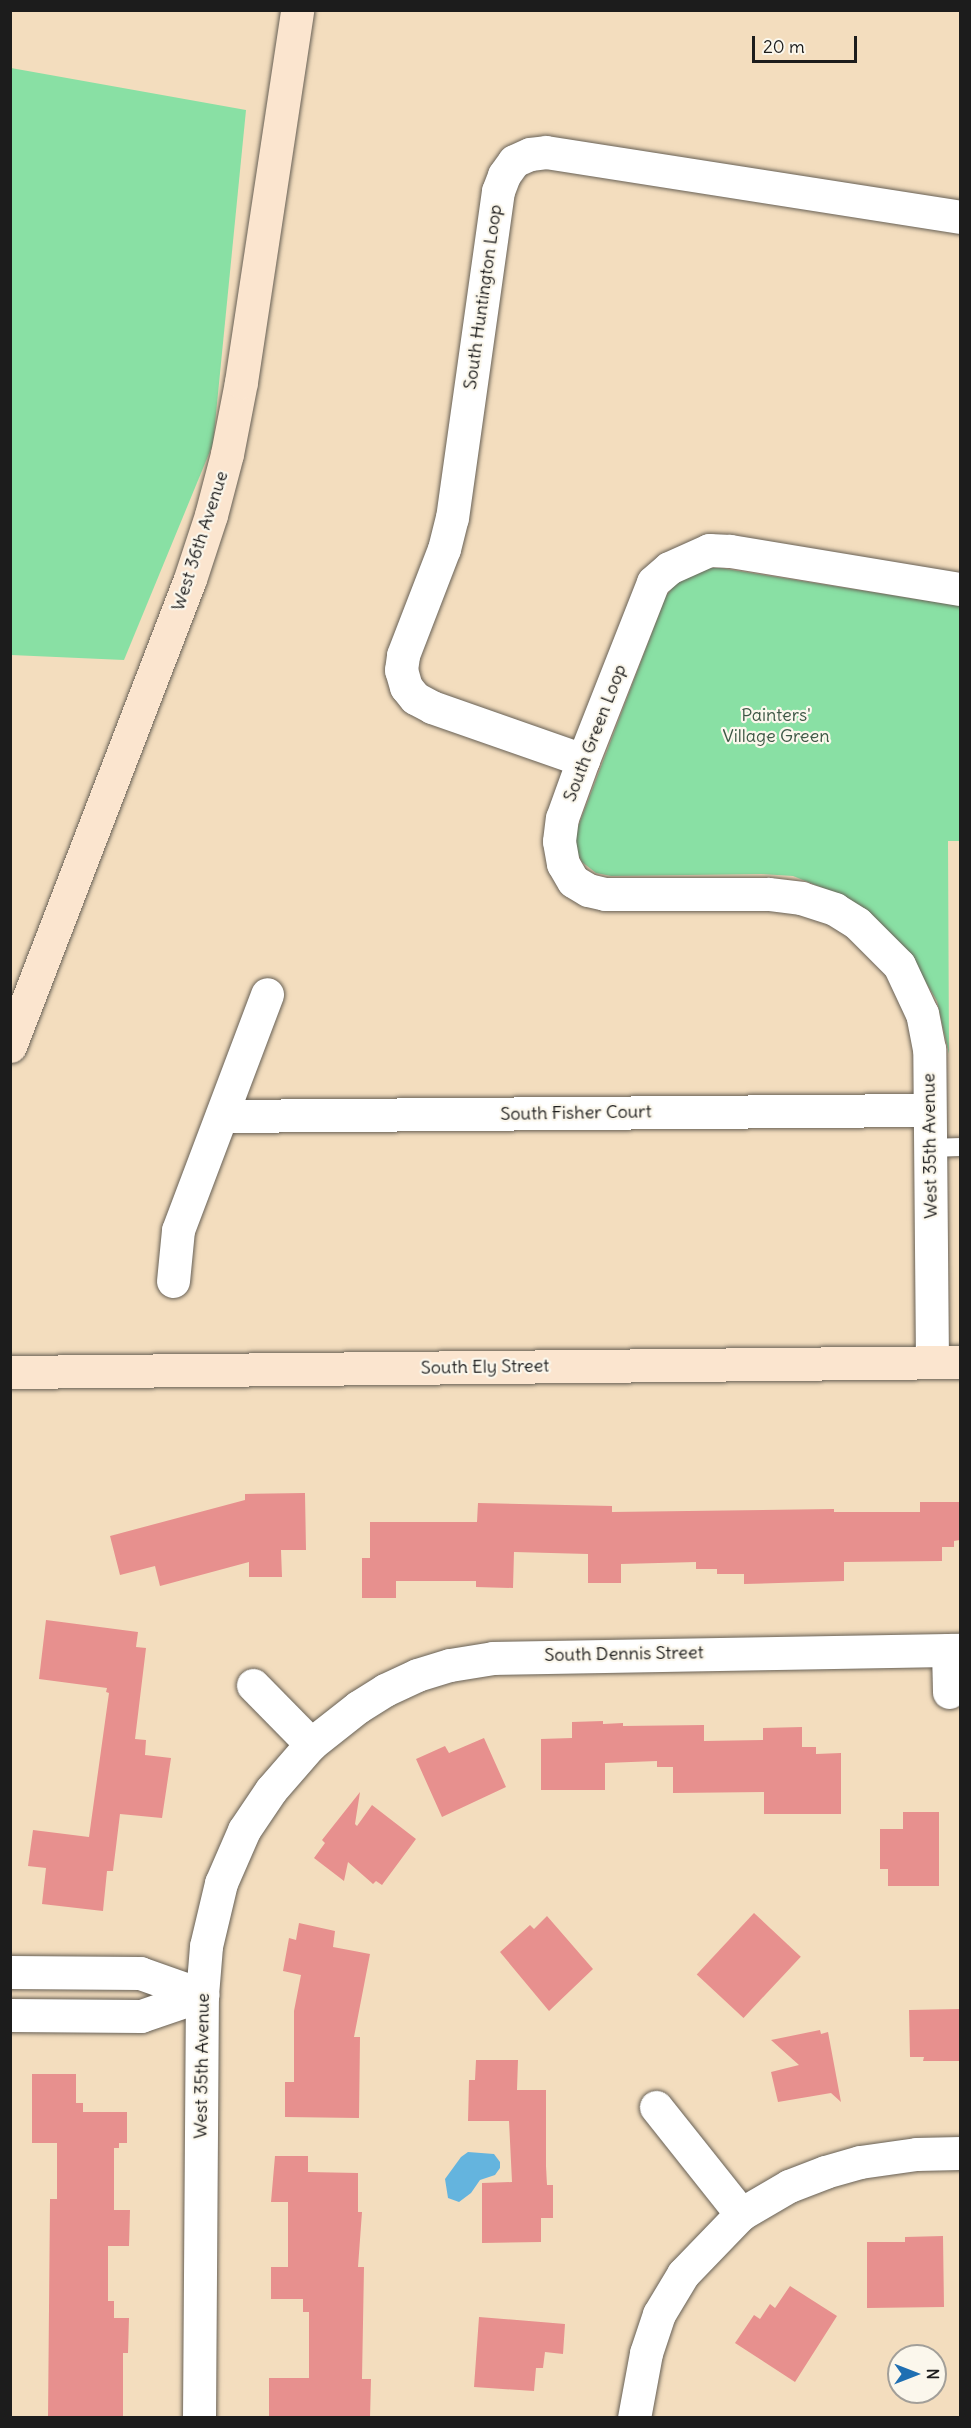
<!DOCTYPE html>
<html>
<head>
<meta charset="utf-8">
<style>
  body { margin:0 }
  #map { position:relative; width:971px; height:2428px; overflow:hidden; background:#f3ddbe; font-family:Delius,sans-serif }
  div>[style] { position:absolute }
  .green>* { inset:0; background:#89e0a4 }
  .water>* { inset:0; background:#64b4de }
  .building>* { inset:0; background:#e7908e; transform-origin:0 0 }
  .roads { filter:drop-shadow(0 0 2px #676055) drop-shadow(0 0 2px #676055) }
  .lane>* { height:18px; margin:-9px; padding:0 9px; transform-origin:9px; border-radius:9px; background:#fff }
  .street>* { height:33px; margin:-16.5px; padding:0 16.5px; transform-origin:16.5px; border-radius:16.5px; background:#fff }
  .secondary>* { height:33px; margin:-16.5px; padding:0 16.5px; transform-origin:16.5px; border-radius:16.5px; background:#fbe5cf }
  span { translate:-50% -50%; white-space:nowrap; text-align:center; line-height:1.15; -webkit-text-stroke:4.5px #fbf7ec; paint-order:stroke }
  .street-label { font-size:18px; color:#1c1c1c }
  .park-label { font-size:18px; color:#3d5745 }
  .frame { position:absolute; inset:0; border:12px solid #1c1c1c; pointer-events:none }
  .north { position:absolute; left:887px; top:2344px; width:60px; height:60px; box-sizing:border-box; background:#fbf7ec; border:2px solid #a29f99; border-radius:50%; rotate:90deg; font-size:16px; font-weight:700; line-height:24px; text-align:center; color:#1c1c1c }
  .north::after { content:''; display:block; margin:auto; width:21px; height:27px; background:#1f6fb2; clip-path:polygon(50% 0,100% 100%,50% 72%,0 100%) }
  .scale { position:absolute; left:752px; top:36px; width:105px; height:27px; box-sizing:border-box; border:3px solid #1c1c1c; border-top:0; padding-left:8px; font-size:18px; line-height:21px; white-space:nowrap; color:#1c1c1c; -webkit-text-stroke:4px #fbf7ec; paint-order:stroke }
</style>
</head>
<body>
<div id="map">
  <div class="green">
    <div style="clip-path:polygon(11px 68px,246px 110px,213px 444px,124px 660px,11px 655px)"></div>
    <div style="clip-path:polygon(701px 568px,720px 568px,960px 606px,960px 841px,948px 841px,949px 1054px,937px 1001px,906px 949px,862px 909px,828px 890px,793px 876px,762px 874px,611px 876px,596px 873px,582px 862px,574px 846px,578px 827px,666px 596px,682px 576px)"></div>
  </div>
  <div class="water">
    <div style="clip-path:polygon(468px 2152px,494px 2154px,500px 2162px,500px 2168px,495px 2175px,480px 2180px,471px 2193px,459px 2202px,448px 2198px,445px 2179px,461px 2157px)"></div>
  </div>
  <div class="building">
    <div style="clip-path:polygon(305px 1493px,306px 1550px,281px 1550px,282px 1577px,249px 1577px,249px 1562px,160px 1586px,155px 1566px,120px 1575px,110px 1536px,245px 1500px,245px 1494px)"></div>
    <div style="clip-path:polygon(920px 1502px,960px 1502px,960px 1540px,954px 1541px,954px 1547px,942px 1547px,942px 1561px,844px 1562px,844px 1581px,744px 1584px,744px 1574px,717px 1574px,717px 1569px,696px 1569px,696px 1562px,621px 1564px,621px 1583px,588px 1583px,588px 1554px,514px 1552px,513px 1588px,476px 1587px,476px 1581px,396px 1581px,396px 1598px,362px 1598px,362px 1558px,370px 1558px,370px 1522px,477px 1522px,478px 1503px,612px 1506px,612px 1512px,834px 1509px,834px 1512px,920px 1512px)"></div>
    <div style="clip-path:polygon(46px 1620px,138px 1632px,136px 1647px,146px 1648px,135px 1739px,146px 1740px,145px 1755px,171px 1758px,162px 1818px,120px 1814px,113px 1871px,107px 1871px,103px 1911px,42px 1904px,46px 1868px,28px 1866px,33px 1830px,89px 1837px,109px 1693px,106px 1692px,107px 1688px,39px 1679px)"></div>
    <div style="clip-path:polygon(603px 1721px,603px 1724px,623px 1723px,623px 1726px,704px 1725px,704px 1741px,763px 1740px,763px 1728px,802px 1727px,802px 1747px,816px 1747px,816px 1754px,841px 1753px,841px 1814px,764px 1814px,764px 1792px,673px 1793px,673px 1767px,657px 1767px,657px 1761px,605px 1763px,605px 1790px,541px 1790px,541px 1739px,572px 1738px,572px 1722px)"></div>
    <div style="clip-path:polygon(484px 1738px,506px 1787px,442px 1817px,416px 1759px,445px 1746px,449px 1753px)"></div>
    <div style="clip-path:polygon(360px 1792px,355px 1824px,357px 1826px,372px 1805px,416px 1839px,382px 1885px,376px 1881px,373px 1884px,348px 1862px,344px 1881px,314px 1858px,325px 1843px,322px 1840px)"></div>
    <div style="clip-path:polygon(903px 1812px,939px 1812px,939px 1886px,888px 1886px,888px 1869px,880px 1869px,880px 1829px,903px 1829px)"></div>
    <div style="left:754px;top:1913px;width:64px;height:84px;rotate:43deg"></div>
    <div style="clip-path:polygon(547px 1916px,593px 1969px,549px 2011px,500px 1952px,530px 1925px,534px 1929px)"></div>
    <div style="clip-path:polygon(299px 1923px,335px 1931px,333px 1947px,370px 1954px,354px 2037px,360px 2037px,359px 2118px,285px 2117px,285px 2082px,294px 2082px,294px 2011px,301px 1975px,283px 1971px,289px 1938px,296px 1940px)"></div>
    <div style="clip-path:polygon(960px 2009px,960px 2061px,923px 2061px,924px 2057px,910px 2057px,909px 2010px)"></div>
    <div style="clip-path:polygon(820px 2030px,821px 2034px,828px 2032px,841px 2102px,831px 2093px,778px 2102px,771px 2072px,799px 2065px,771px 2040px)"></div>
    <div style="clip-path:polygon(476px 2060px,518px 2060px,517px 2090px,546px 2090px,546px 2166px,547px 2185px,553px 2185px,553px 2218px,541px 2218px,541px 2242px,482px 2243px,482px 2183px,512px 2182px,509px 2121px,468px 2121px,469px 2080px,475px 2080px)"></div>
    <div style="clip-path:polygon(32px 2074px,76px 2074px,76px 2103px,83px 2103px,83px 2112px,127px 2112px,127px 2143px,119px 2143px,119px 2148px,114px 2148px,114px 2210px,130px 2210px,129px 2246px,108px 2246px,108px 2301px,114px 2301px,114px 2318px,129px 2318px,128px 2353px,123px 2353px,123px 2418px,48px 2418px,50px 2199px,57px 2199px,57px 2143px,32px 2143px)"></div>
    <div style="clip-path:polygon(275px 2156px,308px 2156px,308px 2172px,358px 2173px,358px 2212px,362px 2212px,358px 2267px,364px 2267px,362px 2379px,371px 2379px,370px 2418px,269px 2418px,269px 2378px,309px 2378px,309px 2312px,303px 2312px,303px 2299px,271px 2299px,271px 2267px,288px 2267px,288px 2202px,271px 2202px)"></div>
    <div style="clip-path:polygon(943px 2236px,944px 2307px,867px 2308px,867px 2242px,905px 2242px,905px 2237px)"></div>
    <div style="clip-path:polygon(790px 2286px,837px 2316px,795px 2382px,735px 2343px,754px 2315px,760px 2319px,770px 2304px,775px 2308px)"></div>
    <div style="clip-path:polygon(479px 2317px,565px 2324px,563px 2354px,545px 2352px,543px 2368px,536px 2368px,534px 2391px,474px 2387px)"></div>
  </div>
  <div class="roads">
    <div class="lane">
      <div style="left:930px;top:1148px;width:30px;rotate:-2deg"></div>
    </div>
    <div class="street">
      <div style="left:583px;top:760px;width:160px;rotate:-160.7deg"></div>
      <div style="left:432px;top:707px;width:19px;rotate:-152deg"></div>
      <div style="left:415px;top:698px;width:14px;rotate:-129deg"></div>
      <div style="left:406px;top:687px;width:18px;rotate:-106deg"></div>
      <div style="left:401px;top:670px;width:15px;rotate:-82deg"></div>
      <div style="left:403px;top:655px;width:114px;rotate:-68.9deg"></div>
      <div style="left:444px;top:549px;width:32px;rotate:-76deg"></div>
      <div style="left:452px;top:518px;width:330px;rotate:-82deg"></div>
      <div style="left:498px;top:191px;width:17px;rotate:-69deg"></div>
      <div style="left:504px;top:175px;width:17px;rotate:-54deg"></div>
      <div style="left:514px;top:161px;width:17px;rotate:-24deg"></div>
      <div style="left:530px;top:154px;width:16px;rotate:-7deg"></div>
      <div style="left:546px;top:152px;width:419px;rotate:8.9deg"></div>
      <div style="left:222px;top:1116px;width:707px;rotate:-0.49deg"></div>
      <div style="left:173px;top:1281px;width:51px;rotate:-84.4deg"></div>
      <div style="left:178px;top:1230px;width:252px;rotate:-69.3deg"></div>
      <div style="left:932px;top:1362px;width:313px;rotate:-90.5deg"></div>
      <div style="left:929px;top:1049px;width:36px;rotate:-101deg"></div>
      <div style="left:922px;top:1014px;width:54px;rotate:-115.1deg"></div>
      <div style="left:899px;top:965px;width:59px;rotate:-135deg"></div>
      <div style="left:857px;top:923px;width:26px;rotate:-148deg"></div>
      <div style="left:835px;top:909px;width:35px;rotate:-162deg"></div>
      <div style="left:802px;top:898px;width:34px;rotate:-173deg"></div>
      <div style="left:768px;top:894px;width:163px;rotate:180deg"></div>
      <div style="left:605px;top:894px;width:17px;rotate:-167deg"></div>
      <div style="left:588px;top:890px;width:17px;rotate:-149deg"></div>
      <div style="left:573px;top:881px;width:20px;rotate:-120deg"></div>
      <div style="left:563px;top:864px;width:23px;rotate:-100deg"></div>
      <div style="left:559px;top:841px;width:23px;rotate:-83deg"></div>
      <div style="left:562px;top:818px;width:62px;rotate:-70.1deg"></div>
      <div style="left:583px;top:760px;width:191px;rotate:-68.5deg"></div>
      <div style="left:653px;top:582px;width:21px;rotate:-41deg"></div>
      <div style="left:669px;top:568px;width:44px;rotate:-24.2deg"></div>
      <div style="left:709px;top:550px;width:21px;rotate:3deg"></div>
      <div style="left:730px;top:551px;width:233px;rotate:9.4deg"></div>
      <div style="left:948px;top:1650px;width:42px;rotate:88.6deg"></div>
      <div style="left:253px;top:1685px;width:83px;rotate:45.5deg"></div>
      <div style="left:10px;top:1972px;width:130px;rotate:0.4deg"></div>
      <div style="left:140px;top:1973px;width:66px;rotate:19.5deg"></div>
      <div style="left:10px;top:2015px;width:131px;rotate:0.4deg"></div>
      <div style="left:141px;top:2016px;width:65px;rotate:-19deg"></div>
      <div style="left:656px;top:2107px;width:137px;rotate:51.5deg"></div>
      <div style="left:199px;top:2418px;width:423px;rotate:-89.6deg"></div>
      <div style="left:202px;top:1995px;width:49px;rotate:-85.3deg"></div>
      <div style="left:206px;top:1946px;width:65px;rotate:-76.6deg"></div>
      <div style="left:221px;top:1883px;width:58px;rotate:-66.5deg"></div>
      <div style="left:244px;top:1830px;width:48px;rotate:-56deg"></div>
      <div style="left:271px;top:1790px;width:61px;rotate:-49deg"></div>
      <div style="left:311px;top:1744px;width:60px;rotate:-38.2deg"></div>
      <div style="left:358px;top:1707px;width:32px;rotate:-32deg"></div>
      <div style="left:385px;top:1690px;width:35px;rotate:-25deg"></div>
      <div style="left:417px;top:1675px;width:34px;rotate:-17deg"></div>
      <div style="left:450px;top:1665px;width:44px;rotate:-9.2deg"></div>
      <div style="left:493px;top:1658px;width:467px;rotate:-1deg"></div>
      <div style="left:634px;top:2418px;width:66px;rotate:-79.5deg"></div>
      <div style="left:646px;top:2353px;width:41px;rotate:-71.6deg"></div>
      <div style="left:659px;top:2314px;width:47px;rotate:-59deg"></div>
      <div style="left:683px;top:2274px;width:83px;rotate:-46deg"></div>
      <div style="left:741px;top:2214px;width:56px;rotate:-30.3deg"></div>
      <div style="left:789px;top:2186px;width:39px;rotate:-21deg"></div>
      <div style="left:825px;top:2172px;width:36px;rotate:-16deg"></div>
      <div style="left:860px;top:2162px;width:57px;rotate:-8.1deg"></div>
      <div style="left:916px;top:2154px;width:44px;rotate:-1.3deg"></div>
    </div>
    <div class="secondary">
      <div style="left:10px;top:1046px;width:500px;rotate:-68.92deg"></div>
      <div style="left:190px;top:579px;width:67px;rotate:-71.8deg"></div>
      <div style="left:211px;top:515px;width:63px;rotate:-75.3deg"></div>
      <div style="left:227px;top:454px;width:73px;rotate:-79deg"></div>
      <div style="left:241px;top:382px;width:376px;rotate:-81.4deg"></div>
      <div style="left:10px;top:1372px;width:950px;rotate:-0.6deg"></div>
    </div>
  </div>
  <div class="street-label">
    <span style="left:483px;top:297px;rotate:-82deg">South Huntington Loop</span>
    <span style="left:200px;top:541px;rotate:-72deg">West 36th Avenue</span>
    <span style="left:595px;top:733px;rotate:-69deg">South Green Loop</span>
    <span style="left:576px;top:1113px;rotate:-1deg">South Fisher Court</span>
    <span style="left:930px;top:1146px;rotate:-91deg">West 35th Avenue</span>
    <span style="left:485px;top:1367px;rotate:-1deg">South Ely Street</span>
    <span style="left:624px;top:1654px;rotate:-1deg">South Dennis Street</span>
    <span style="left:202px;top:2066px;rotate:-89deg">West 35th Avenue</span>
  </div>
  <div class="park-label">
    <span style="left:776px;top:726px">Painters'<br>Village Green</span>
  </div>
  <div class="frame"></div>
  <div class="north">N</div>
  <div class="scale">20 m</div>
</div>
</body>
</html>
